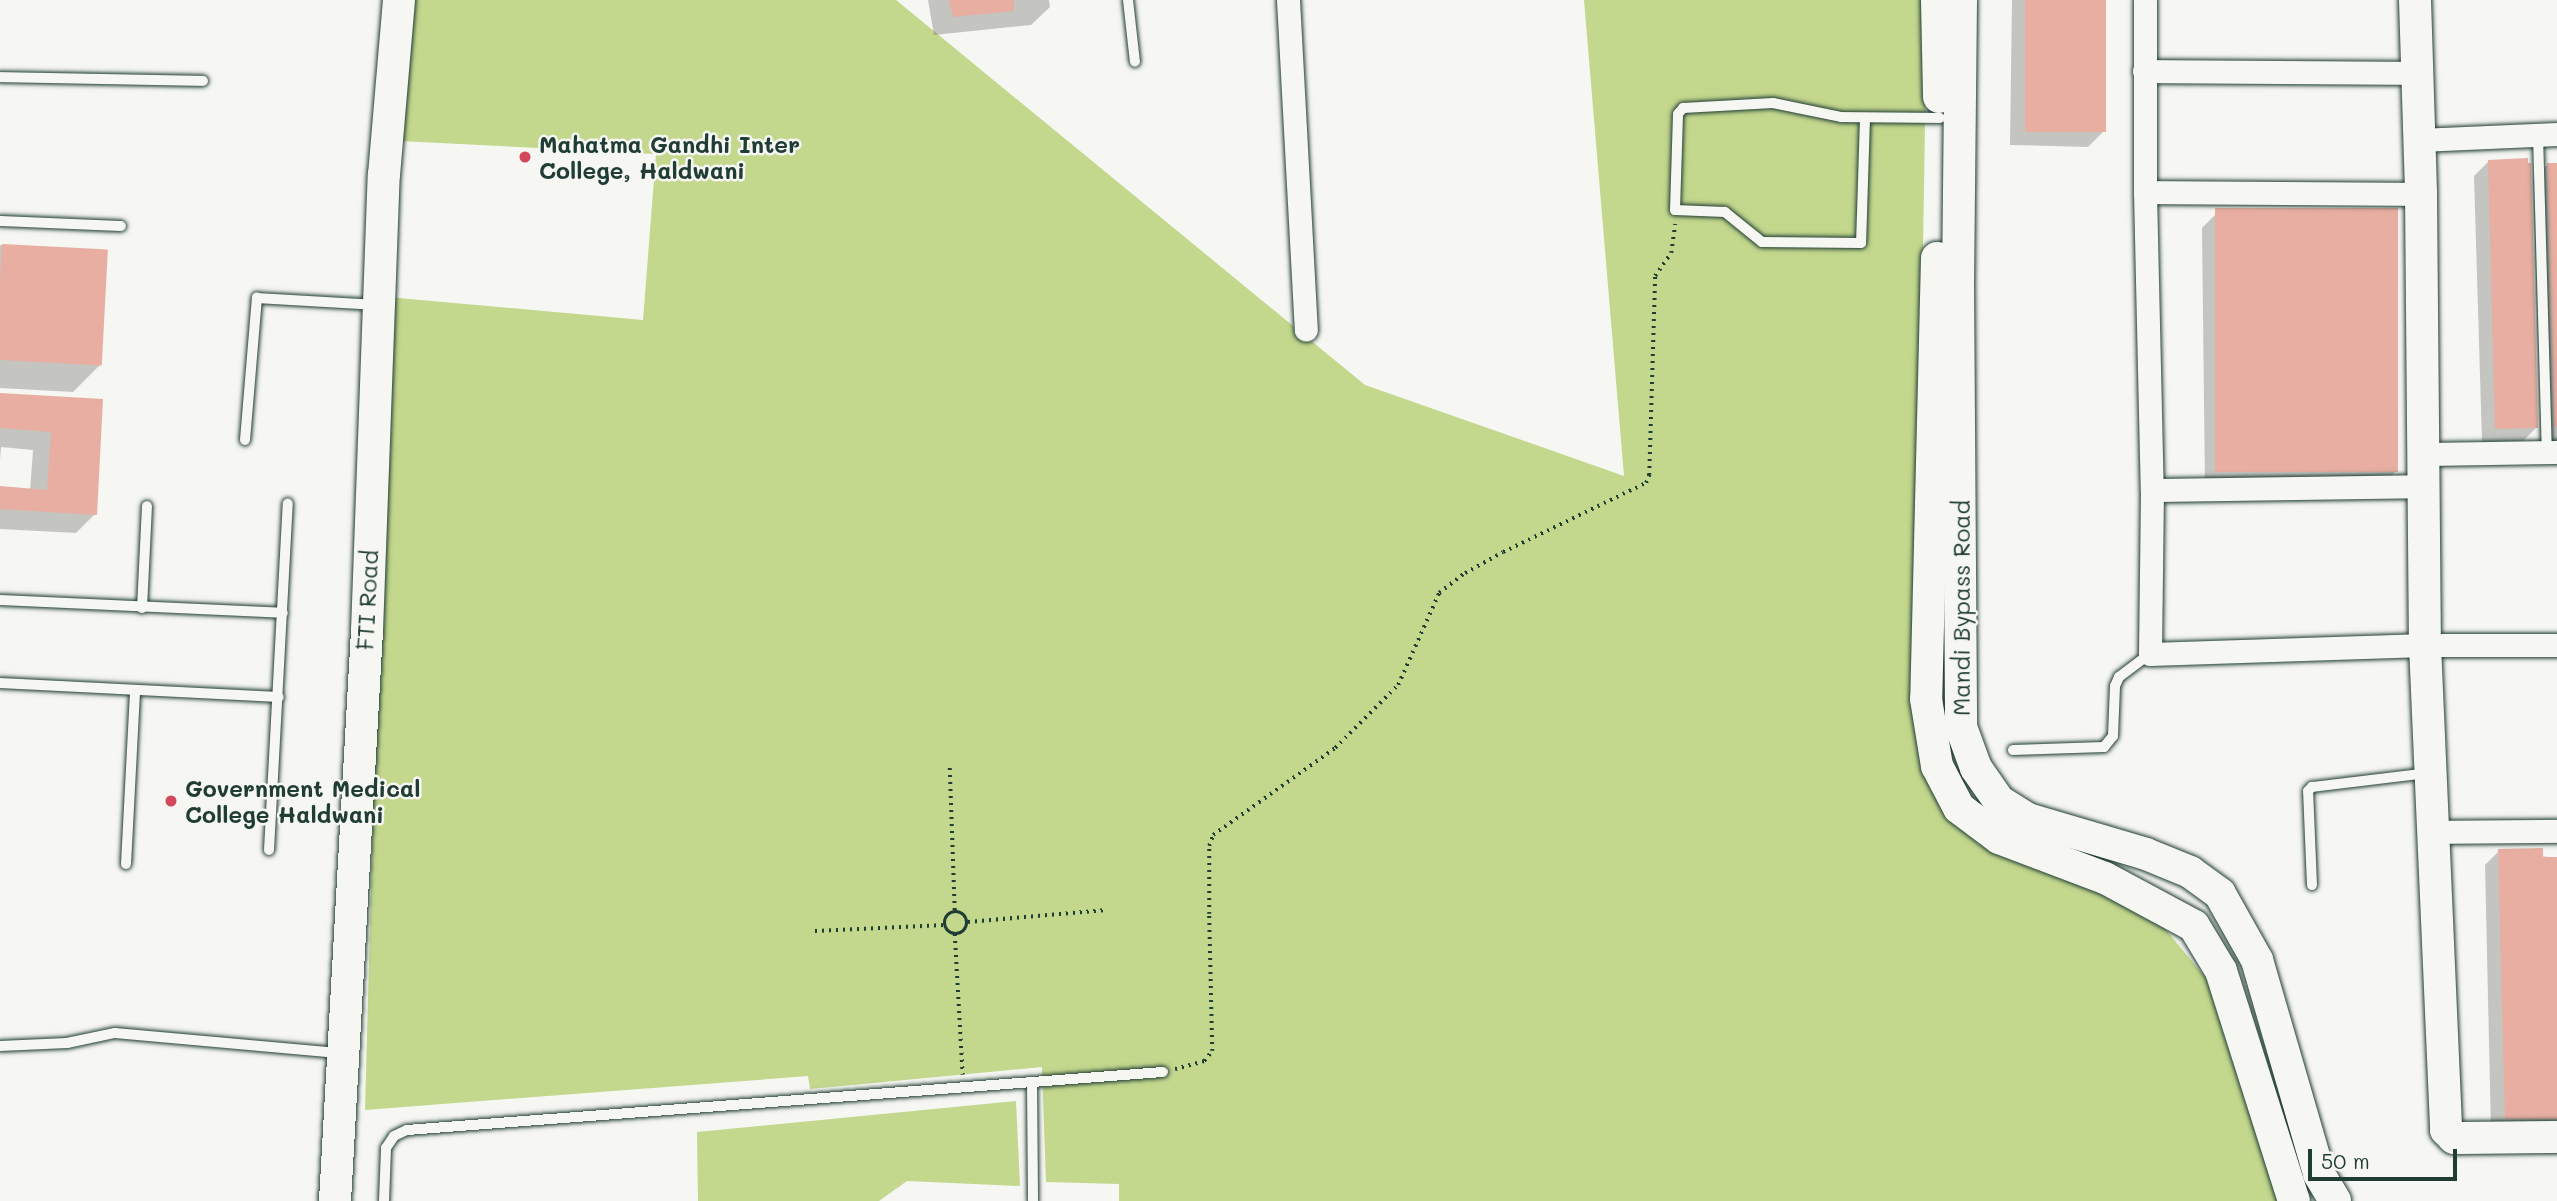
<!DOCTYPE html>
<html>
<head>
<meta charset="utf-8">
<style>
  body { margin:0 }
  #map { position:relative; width:2557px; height:1201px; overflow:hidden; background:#f6f6f2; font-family:Mali,sans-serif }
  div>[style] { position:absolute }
  .green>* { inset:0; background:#c3d78d }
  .shadow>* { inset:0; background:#0003 }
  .building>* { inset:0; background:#e7aea1; transform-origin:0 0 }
  .path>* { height:3.5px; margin-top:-1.75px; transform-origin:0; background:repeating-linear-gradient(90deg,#1f3d34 0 2px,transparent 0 7px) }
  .path>.ring { margin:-1.75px; padding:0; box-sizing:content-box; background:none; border:3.5px solid #1f3d34; border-radius:50% }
  .roads { filter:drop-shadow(0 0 2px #1f3d34) drop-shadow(0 0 2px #1f3d34) }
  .lane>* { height:10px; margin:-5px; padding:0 5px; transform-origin:5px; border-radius:5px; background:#f6f6f2 }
  .street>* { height:23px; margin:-11.5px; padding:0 11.5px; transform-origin:11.5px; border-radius:11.5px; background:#f6f6f2 }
  .secondary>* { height:32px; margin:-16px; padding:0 16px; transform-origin:16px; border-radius:16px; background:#f6f6f2 }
  .dots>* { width:19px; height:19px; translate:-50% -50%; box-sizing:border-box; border:4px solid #f6f6f2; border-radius:50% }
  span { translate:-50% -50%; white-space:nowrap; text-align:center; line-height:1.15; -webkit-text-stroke:5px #f6f6f2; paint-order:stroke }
  .poi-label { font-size:23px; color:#1f3d34; font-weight:700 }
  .left { translate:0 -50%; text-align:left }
  .street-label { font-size:23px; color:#1f3d34 }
  .scale { position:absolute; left:2308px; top:1149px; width:149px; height:32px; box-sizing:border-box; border:4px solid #1f3d34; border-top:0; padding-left:9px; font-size:21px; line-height:24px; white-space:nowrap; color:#1f3d34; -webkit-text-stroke:5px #f6f6f2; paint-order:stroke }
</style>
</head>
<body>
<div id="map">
  <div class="green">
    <div style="clip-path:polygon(409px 0,896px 0,1365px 385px,1624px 476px,1584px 0,1927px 0,1919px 496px,1938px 792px,2156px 918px,2220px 995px,2283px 1201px,1119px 1201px,1119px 1184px,1046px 1182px,1042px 1067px,810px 1089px,808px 1076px,365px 1110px,387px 297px,643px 320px,656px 154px,400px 141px)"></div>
    <div style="clip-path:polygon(1016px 1101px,1020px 1186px,907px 1181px,879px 1201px,698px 1201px,697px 1132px)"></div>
  </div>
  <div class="shadow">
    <div style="clip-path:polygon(928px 0,1049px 0,1050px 7px,1031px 25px,934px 35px)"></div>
    <div style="clip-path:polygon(2012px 0,2104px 0,2102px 133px,2088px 147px,2010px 145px)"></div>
    <div style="clip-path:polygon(2488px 162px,2526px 165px,2537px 427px,2523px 441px,2482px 442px,2474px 176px)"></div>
    <div style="clip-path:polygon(2557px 164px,2557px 441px,2541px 441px,2533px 179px,2547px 165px)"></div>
    <div style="clip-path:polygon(2216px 214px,2395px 472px,2381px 486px,2205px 488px,2202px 228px)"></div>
    <div style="clip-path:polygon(0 245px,107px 251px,100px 365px,73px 392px,0 388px)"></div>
    <div style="clip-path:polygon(0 395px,101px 401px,95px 514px,76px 533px,0 529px,0 488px,30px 491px,33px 450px,1px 447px,0 460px)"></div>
    <div style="clip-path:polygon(2499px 851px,2557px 858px,2557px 1133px,2491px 1132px,2485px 865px)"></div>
  </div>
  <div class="building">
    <div style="clip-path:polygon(949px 0,1014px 0,1014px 11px,953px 17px)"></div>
    <div style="left:2025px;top:0;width:81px;height:132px"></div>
    <div style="clip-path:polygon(2528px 158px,2528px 163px,2531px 163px,2538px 428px,2495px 429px,2488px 160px)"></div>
    <div style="clip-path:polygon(2547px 163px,2557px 163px,2557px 427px,2554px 427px)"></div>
    <div style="left:2398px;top:208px;width:264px;height:183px;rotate:90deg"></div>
    <div style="left:2px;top:244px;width:106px;height:116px;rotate:3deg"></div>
    <div style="clip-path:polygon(0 393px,103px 399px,97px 515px,0 509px,0 486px,47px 490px,51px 432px,0 428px)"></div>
    <div style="clip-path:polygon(2543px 848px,2543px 857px,2557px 857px,2557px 1119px,2505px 1119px,2498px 849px)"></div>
  </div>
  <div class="path">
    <div style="left:950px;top:768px;width:144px;rotate:88deg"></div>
    <div class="ring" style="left:945px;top:912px;width:18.5px;height:18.5px"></div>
    <div style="left:968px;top:922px;width:139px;rotate:-5deg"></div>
    <div style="left:815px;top:931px;width:130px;rotate:-2.6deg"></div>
    <div style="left:955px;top:934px;width:141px;rotate:86.8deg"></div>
    <div style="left:1175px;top:1069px;width:30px;rotate:-15deg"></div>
    <div style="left:1204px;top:1061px;width:13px;rotate:-51deg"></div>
    <div style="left:1212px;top:1051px;width:137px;rotate:-91.3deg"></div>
    <div style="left:1209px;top:914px;width:68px;rotate:-90deg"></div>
    <div style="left:1209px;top:846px;width:12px;rotate:-70deg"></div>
    <div style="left:1213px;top:835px;width:150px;rotate:-35.5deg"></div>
    <div style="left:1335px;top:748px;width:89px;rotate:-45deg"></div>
    <div style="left:1398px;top:685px;width:101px;rotate:-66deg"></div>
    <div style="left:1439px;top:593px;width:33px;rotate:-38deg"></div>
    <div style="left:1465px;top:573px;width:43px;rotate:-28.9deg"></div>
    <div style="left:1503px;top:552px;width:159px;rotate:-25.8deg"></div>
    <div style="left:1646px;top:483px;width:9px;rotate:-69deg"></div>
    <div style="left:1649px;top:475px;width:199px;rotate:-88.3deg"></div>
    <div style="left:1655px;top:276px;width:28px;rotate:-55deg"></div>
    <div style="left:1671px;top:253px;width:29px;rotate:-82deg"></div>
  </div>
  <div class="roads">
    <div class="lane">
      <div style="left:1128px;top:0;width:62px;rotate:83.6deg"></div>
      <div style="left:0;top:77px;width:203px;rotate:1.1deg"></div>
      <div style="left:1865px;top:118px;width:125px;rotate:91.8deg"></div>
      <div style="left:1861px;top:243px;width:99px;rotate:-179.4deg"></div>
      <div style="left:1762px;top:242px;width:48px;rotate:-141deg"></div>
      <div style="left:1725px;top:212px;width:50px;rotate:-177.7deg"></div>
      <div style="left:1675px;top:210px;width:96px;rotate:-88.2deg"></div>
      <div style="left:1678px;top:114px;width:8px;rotate:-50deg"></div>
      <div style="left:1683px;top:108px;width:90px;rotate:-3.2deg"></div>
      <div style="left:1773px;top:103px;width:69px;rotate:11.6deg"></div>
      <div style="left:1841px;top:117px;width:99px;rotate:0.6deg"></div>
      <div style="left:2538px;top:135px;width:317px;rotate:88.4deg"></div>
      <div style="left:0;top:221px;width:121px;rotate:2.4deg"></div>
      <div style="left:245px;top:440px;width:143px;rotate:-85.2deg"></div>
      <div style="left:257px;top:298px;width:120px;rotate:3.3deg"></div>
      <div style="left:0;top:600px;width:283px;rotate:2.6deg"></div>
      <div style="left:142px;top:608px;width:102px;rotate:-87.2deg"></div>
      <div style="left:0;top:683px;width:279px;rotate:2.9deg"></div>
      <div style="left:2013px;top:750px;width:91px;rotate:-1.9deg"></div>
      <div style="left:2104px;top:747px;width:14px;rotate:-51deg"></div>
      <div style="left:2113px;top:736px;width:50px;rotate:-87.7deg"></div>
      <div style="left:2115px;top:686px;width:10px;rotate:-66deg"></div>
      <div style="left:2119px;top:677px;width:39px;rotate:-37deg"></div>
      <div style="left:269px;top:850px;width:347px;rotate:-86.9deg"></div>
      <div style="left:126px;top:864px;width:174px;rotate:-87deg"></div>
      <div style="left:2312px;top:885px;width:94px;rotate:-92.4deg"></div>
      <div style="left:2308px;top:791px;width:6px;rotate:-45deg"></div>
      <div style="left:2312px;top:787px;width:117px;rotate:-6.9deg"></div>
      <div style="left:0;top:1046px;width:67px;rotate:-2.6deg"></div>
      <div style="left:67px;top:1043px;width:49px;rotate:-11.8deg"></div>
      <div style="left:115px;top:1033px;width:227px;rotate:5.1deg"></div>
      <div style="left:1032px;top:1082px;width:119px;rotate:89.5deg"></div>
      <div style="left:384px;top:1201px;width:53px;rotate:-87.8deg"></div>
      <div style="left:386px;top:1148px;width:14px;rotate:-56deg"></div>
      <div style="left:394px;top:1136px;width:14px;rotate:-25deg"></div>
      <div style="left:407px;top:1130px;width:758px;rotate:-4.39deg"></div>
    </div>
    <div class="street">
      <div style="left:1288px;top:0;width:330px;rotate:86.9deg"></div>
      <div style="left:2145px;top:0;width:192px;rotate:90deg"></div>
      <div style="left:2145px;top:192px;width:298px;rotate:88.7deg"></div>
      <div style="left:2152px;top:490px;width:164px;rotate:90.7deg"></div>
      <div style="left:2150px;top:654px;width:275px;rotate:-1.9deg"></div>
      <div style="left:2425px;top:645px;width:132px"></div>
      <div style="left:2144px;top:71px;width:273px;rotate:0.4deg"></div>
      <div style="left:2419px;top:140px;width:138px;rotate:-2.5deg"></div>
      <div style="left:2145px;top:192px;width:276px;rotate:0.4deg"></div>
      <div style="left:2423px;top:454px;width:134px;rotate:-0.9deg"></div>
      <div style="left:2152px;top:490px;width:271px;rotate:-0.8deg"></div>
      <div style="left:2434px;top:832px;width:123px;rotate:-0.5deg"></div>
    </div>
    <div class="secondary">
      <div style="left:1937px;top:0;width:97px;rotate:88.8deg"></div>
      <div style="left:1961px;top:0;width:280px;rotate:90.6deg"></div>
      <div style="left:1958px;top:280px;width:447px;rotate:89.6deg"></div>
      <div style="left:1961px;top:727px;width:44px;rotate:69.9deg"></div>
      <div style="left:1976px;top:768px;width:40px;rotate:55.1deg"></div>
      <div style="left:1999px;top:801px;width:34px;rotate:32deg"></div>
      <div style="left:2028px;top:819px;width:123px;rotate:16.5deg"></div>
      <div style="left:2146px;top:854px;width:48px;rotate:22.2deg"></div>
      <div style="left:2190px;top:872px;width:37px;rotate:36deg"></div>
      <div style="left:2220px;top:894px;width:76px;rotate:60.7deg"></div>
      <div style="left:2257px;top:960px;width:223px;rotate:73.8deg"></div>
      <div style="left:2319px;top:1174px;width:31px;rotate:59deg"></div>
      <div style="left:2415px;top:0;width:194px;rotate:88.2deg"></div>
      <div style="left:2421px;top:194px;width:451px;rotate:89.5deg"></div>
      <div style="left:2425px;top:645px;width:485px;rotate:87.5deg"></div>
      <div style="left:2446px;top:1130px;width:11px;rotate:45deg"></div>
      <div style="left:2454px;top:1138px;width:103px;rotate:-0.6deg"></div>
      <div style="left:1937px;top:258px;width:441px;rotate:91.4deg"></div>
      <div style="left:1926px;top:699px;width:68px;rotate:80.7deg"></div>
      <div style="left:1937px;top:766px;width:47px;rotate:62.4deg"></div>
      <div style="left:1959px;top:808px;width:50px;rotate:36.9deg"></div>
      <div style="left:1999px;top:838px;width:113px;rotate:20.7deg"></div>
      <div style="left:2105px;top:878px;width:101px;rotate:28.3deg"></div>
      <div style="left:2194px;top:926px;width:52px;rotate:59deg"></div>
      <div style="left:2221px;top:971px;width:241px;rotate:72.4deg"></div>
      <div style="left:335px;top:1201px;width:571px;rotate:-86.79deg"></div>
      <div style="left:367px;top:631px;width:456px;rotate:-87.9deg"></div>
      <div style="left:384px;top:175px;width:176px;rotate:-85.1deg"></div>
    </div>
  </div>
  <div class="dots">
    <div style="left:525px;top:157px;background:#d1495b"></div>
    <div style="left:171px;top:801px;background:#d1495b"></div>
  </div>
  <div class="poi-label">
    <span class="left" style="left:539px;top:157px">Mahatma Gandhi Inter<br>College, Haldwani</span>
    <span class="left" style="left:185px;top:801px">Government Medical<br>College Haldwani</span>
  </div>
  <div class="street-label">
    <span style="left:367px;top:600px;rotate:-87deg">FTI Road</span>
    <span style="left:1961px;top:608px;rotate:-90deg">Mandi Bypass Road</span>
  </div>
  <div class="scale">50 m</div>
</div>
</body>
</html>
